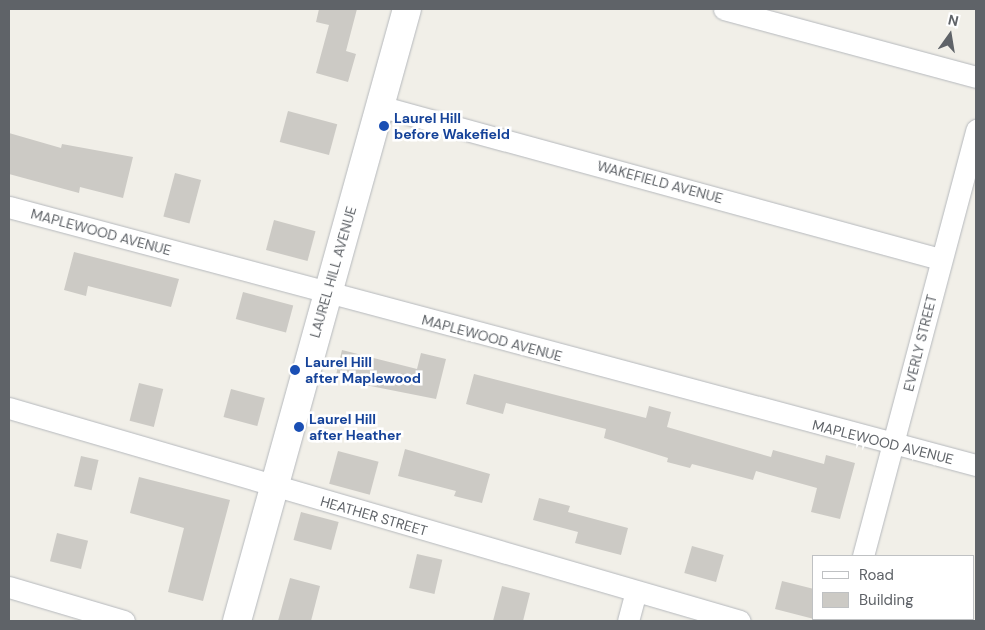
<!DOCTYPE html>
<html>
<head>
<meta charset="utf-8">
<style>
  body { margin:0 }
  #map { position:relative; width:985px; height:630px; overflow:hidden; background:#f1efe8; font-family:"DM Sans",sans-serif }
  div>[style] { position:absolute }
  .building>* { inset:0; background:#cccac5; transform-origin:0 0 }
  .roads { filter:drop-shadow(0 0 1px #b5b8bc) drop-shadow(0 0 1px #b5b8bc) }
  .street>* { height:21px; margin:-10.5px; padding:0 10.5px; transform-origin:10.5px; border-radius:10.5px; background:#fff }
  .secondary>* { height:28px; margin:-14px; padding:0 14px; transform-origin:14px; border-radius:14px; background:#fff }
  .dots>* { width:14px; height:14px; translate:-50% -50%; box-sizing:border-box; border:2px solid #fff; border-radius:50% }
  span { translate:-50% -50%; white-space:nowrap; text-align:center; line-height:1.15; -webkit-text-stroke:5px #fff; paint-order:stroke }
  .transit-label { font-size:14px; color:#164399; font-weight:700 }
  .left { translate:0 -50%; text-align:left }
  .street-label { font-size:14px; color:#5f6368 }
  .frame { position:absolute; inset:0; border:10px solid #5f6368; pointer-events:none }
  .legend { position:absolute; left:812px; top:555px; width:162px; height:65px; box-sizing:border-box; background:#fff; border:1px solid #bfc1c3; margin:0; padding:6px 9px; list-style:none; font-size:15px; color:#5f6368 }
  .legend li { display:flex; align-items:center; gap:10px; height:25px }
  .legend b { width:25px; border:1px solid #bfc1c3 }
  .north { position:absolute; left:925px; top:10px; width:50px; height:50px; -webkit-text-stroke:4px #fff; paint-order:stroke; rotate:13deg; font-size:14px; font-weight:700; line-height:20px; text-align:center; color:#5f6368 }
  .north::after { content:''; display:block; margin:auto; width:18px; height:22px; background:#5f6368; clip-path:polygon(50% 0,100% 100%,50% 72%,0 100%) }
</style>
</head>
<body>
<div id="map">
  <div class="building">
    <div style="clip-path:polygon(319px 9px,357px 9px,346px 51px,356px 54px,348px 82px,316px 73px,329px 25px,316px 22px)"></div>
    <div style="left:288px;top:111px;width:51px;height:32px;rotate:15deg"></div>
    <div style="clip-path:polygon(9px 133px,61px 148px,62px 144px,133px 157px,123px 198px,80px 187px,79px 193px,9px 174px)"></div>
    <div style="left:175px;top:173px;width:27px;height:45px;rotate:15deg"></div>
    <div style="left:274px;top:220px;width:43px;height:31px;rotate:15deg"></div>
    <div style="clip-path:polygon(74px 252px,179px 279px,171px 307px,88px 286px,86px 296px,64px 290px)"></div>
    <div style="left:243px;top:292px;width:52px;height:28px;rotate:15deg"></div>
    <div style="clip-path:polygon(342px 350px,417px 369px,421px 353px,446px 359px,436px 399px,335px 379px)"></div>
    <div style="clip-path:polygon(474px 374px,646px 418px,649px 406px,671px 412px,667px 427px,771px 457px,773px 450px,824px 464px,826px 455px,855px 463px,840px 519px,811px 512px,817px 488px,756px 471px,753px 480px,692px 464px,690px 468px,667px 462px,668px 458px,604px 438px,606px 429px,506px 403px,503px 414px,466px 404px)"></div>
    <div style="left:139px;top:383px;width:25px;height:39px;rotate:14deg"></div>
    <div style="left:231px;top:389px;width:35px;height:29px;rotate:15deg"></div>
    <div style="clip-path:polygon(405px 449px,490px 474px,482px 503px,454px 496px,456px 491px,398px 476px)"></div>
    <div style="left:338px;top:451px;width:42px;height:34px;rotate:15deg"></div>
    <div style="left:81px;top:456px;width:18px;height:31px;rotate:13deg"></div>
    <div style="clip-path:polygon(139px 477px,230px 500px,203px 601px,168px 592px,184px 528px,130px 513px)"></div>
    <div style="clip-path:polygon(539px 498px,570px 506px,568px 512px,628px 528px,621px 555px,575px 543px,578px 532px,533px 520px)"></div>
    <div style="left:301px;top:512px;width:39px;height:29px;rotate:15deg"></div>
    <div style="left:57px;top:533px;width:32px;height:29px;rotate:14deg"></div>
    <div style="left:692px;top:546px;width:33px;height:28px;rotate:16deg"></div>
    <div style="left:417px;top:554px;width:26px;height:35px;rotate:13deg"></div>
    <div style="clip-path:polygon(290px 578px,320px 586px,311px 621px,278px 621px)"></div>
    <div style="clip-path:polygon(782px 581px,814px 589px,814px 619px,775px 609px)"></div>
    <div style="clip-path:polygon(502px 586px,530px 593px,523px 621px,493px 621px)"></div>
  </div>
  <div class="roads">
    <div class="street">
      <div style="left:724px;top:9px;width:261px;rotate:15.1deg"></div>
      <div style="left:379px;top:106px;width:581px;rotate:15.26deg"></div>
      <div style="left:9px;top:207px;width:1001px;rotate:14.94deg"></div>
      <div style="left:9px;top:408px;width:761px;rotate:16.25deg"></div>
      <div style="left:863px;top:556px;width:441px;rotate:-75.1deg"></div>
      <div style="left:9px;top:587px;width:120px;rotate:16.5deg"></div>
      <div style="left:628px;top:621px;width:30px;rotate:-75deg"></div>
      <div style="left:845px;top:621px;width:2px;rotate:-63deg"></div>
    </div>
    <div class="secondary">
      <div style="left:237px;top:621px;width:635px;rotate:-74.48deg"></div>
    </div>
  </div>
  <div class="dots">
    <div style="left:384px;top:126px;background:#1a4fb4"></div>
    <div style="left:295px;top:370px;background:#1a4fb4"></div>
    <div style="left:299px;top:427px;background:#1a4fb4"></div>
  </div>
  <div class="transit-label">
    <span class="left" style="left:394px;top:126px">Laurel Hill<br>before Wakefield</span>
    <span class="left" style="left:305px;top:370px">Laurel Hill<br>after Maplewood</span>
    <span class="left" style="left:309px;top:427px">Laurel Hill<br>after Heather</span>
  </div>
  <div class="street-label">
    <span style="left:660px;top:182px;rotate:15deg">WAKEFIELD AVENUE</span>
    <span style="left:101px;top:232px;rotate:15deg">MAPLEWOOD AVENUE</span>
    <span style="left:333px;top:272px;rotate:-74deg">LAUREL HILL AVENUE</span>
    <span style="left:492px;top:338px;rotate:15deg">MAPLEWOOD AVENUE</span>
    <span style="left:920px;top:343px;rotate:-76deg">EVERLY STREET</span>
    <span style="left:883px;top:442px;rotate:14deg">MAPLEWOOD AVENUE</span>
    <span style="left:374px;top:516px;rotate:16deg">HEATHER STREET</span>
  </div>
  <div class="frame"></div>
  <ul class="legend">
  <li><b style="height:6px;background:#fff"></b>Road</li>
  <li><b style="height:14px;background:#cccac5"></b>Building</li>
  </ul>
  <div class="north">N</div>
</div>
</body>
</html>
